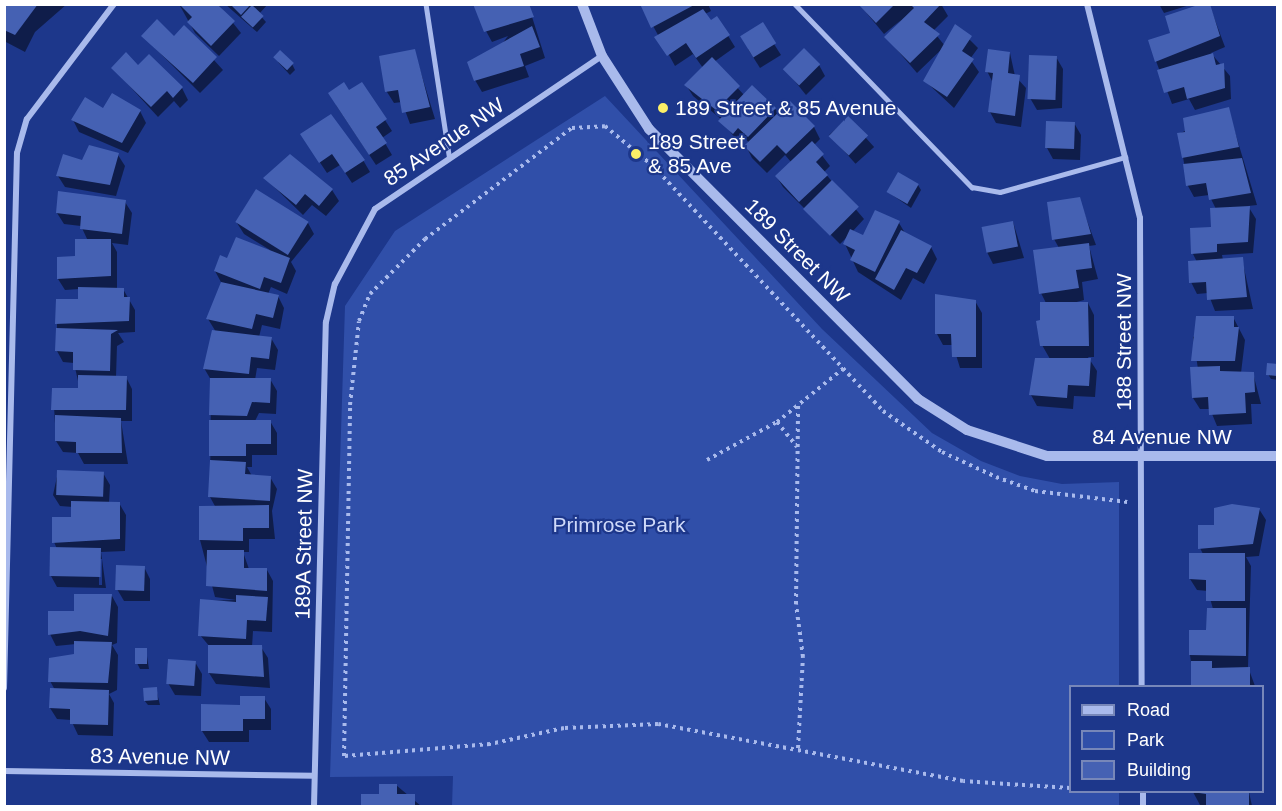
<!DOCTYPE html>
<html>
<head>
<meta charset="utf-8">
<style>
  body { margin:0 }
  #map { position:relative; width:1282px; height:811px; overflow:hidden; background:#1d378b; font-family:Helvetica,sans-serif }
  div>[style] { position:absolute }
  .green>* { inset:0; background:#304fa9 }
  .shadow>* { inset:0; background:#0007; transform-origin:0 0 }
  .building>* { inset:0; background:#4561b3; transform-origin:0 0 }
  .path>* { height:4px; margin-top:-2px; transform-origin:0; background:repeating-linear-gradient(90deg,#a9baec 0 3px,transparent 0 7.5px) }
  .service>* { height:4.5px; margin:-2.25px; padding:0 2.25px; transform-origin:2.25px; border-radius:2.25px; background:#a9baec }
  .minor>* { height:6px; margin:-3px; padding:0 3px; transform-origin:3px; border-radius:3px; background:#a9baec }
  .tertiary>* { height:10px; margin:-5px; padding:0 5px; transform-origin:5px; border-radius:5px; background:#a9baec }
  .dots>* { width:16px; height:16px; translate:-50% -50%; box-sizing:border-box; border:3px solid #1d378b; border-radius:50% }
  span { translate:-50% -50%; white-space:nowrap; text-align:center; line-height:1.15; -webkit-text-stroke:4.5px #1d378b; paint-order:stroke }
  .poi-label { font-size:21px; color:#fff }
  .left { translate:0 -50%; text-align:left }
  .street-label { font-size:21px; color:#fff }
  .park-label { font-size:21px; color:#ced9f9 }
  .frame { position:absolute; inset:0; border:6px solid #fff; pointer-events:none }
  .legend { position:absolute; left:1069px; top:685px; width:195px; height:108px; box-sizing:border-box; background:#1d378b; border:2px solid #7787b9; margin:0; padding:8px 10px; list-style:none; font-size:18px; color:#fff }
  .legend li { display:flex; align-items:center; gap:12px; height:30px }
  .legend b { width:30px; border:2px solid #7787b9 }
</style>
</head>
<body>
<div id="map">
  <div class="green">
    <div style="clip-path:polygon(605px 96px,822px 329px,932px 433px,981px 461px,1020px 476px,1062px 484px,1119px 482px,1119px 686px,1070px 686px,1070px 792px,1119px 792px,1119px 806px,452px 806px,453px 776px,330px 777px,345px 306px,395px 231px)"></div>
  </div>
  <div class="shadow">
    <div style="clip-path:polygon(4px 4px,67px 4px,35px 32px,25px 52px,4px 41px)"></div>
    <div style="clip-path:polygon(179px 4px,218px 4px,241px 33px,219px 56px,195px 33px)"></div>
    <div style="clip-path:polygon(225px 4px,268px 4px,259px 14px,266px 22px,257px 32px)"></div>
    <div style="clip-path:polygon(528px 4px,545px 58px,525px 66px,529px 77px,482px 92px,475px 80px,508px 36px,492px 42px,486px 31px)"></div>
    <div style="clip-path:polygon(641px 4px,708px 4px,711px 11px,705px 14px,711px 22px,717px 18px,735px 47px,714px 62px,744px 95px,814px 127px,820px 139px,814px 145px,830px 166px,824px 172px,864px 219px,852px 232px,864px 237px,899px 223px,905px 233px,931px 247px,937px 259px,924px 284px,913px 278px,901px 300px,858px 272px,845px 244px,849px 235px,840px 244px,783px 187px,776px 176px,791px 162px,785px 155px,767px 173px,752px 158px,746px 146px,750px 143px,745px 139px,740px 145px,721px 119px,693px 96px,686px 85px,703px 68px,693px 54px,675px 66px)"></div>
    <div style="clip-path:polygon(859px 4px,941px 4px,948px 16px,933px 31px,945px 46px,917px 73px,886px 37px,901px 20px,884px 34px)"></div>
    <div style="clip-path:polygon(1159px 4px,1193px 4px,1164px 13px)"></div>
    <div style="clip-path:polygon(1209px 4px,1225px 47px,1211px 53px,1230px 76px,1231px 99px,1195px 110px,1189px 99px,1172px 104px,1156px 61px,1172px 34px)"></div>
    <div style="clip-path:polygon(956px 26px,978px 48px,970px 59px,979px 72px,954px 108px,925px 81px)"></div>
    <div style="clip-path:polygon(184px 27px,223px 70px,200px 93px,143px 36px,174px 38px)"></div>
    <div style="clip-path:polygon(774px 44px,781px 55px,760px 68px,748px 49px)"></div>
    <div style="clip-path:polygon(414px 50px,435px 119px,410px 124px,402px 102px,394px 103px,387px 92px,380px 57px)"></div>
    <div style="clip-path:polygon(1010px 53px,1015px 76px,1026px 88px,1021px 127px,996px 123px,990px 112px,993px 83px,987px 71px)"></div>
    <div style="clip-path:polygon(1056px 57px,1063px 69px,1062px 108px,1037px 110px,1030px 98px)"></div>
    <div style="clip-path:polygon(278px 62px,292px 64px,295px 70px,290px 75px)"></div>
    <div style="clip-path:polygon(819px 65px,825px 76px,806px 95px,785px 69px)"></div>
    <div style="clip-path:polygon(138px 67px,182px 88px,188px 100px,180px 108px,174px 101px,158px 117px,113px 68px)"></div>
    <div style="clip-path:polygon(362px 84px,392px 131px,382px 138px,392px 155px,376px 165px,336px 105px)"></div>
    <div style="clip-path:polygon(1228px 109px,1257px 205px,1248px 206px,1256px 219px,1253px 253px,1222px 255px,1223px 260px,1242px 259px,1253px 309px,1215px 311px,1208px 293px,1197px 294px,1191px 282px,1197px 262px,1193px 254px,1213px 229px,1216px 209px,1209px 195px,1194px 197px,1188px 186px,1179px 134px)"></div>
    <div style="clip-path:polygon(140px 111px,146px 123px,128px 153px,79px 132px,73px 120px)"></div>
    <div style="left:848px;top:118px;width:39px;height:25px;rotate:48deg"></div>
    <div style="clip-path:polygon(1074px 123px,1081px 135px,1080px 160px,1053px 159px,1047px 148px)"></div>
    <div style="clip-path:polygon(309px 146px,363px 160px,370px 172px,352px 183px,340px 165px,327px 173px)"></div>
    <div style="clip-path:polygon(118px 155px,125px 166px,116px 196px,65px 187px,58px 176px)"></div>
    <div style="clip-path:polygon(265px 178px,332px 190px,339px 201px,326px 216px,312px 205px,303px 215px)"></div>
    <div style="clip-path:polygon(918px 185px,921px 190px,911px 208px,888px 192px)"></div>
    <div style="clip-path:polygon(1079px 199px,1096px 245px,1089px 246px,1098px 279px,1082px 282px,1084px 300px,1073px 303px,1088px 303px,1094px 315px,1094px 357px,1088px 357px,1097px 371px,1095px 397px,1074px 396px,1073px 409px,1037px 406px,1031px 395px,1050px 359px,1042px 345px,1046px 303px,1041px 293px,1059px 248px,1054px 239px)"></div>
    <div style="clip-path:polygon(125px 202px,132px 213px,128px 245px,112px 243px,117px 252px,117px 289px,123px 289px,135px 310px,135px 332px,118px 333px,124px 342px,117px 346px,116px 377px,126px 377px,132px 389px,132px 421px,121px 421px,128px 464px,84px 464px,78px 453px,63px 452px,56px 441px,53px 389px,80px 390px,74px 363px,63px 362px,57px 351px,57px 324px,79px 301px,79px 289px,65px 290px,58px 279px,88px 241px,81px 226px,64px 224px,57px 213px)"></div>
    <div style="clip-path:polygon(1013px 222px,1024px 258px,993px 264px,987px 252px)"></div>
    <div style="clip-path:polygon(237px 223px,308px 223px,314px 234px,291px 262px,296px 271px,287px 294px,271px 287px,268px 294px,278px 296px,284px 308px,280px 329px,262px 325px,259px 337px,271px 338px,278px 350px,275px 370px,257px 368px,255px 380px,270px 379px,277px 391px,276px 414px,259px 413px,255px 421px,270px 421px,277px 433px,277px 455px,252px 455px,252px 467px,247px 467px,252px 476px,270px 477px,277px 489px,272px 511px,275px 539px,249px 539px,249px 552px,243px 552px,249px 569px,267px 570px,273px 581px,272px 632px,253px 631px,252px 647px,261px 647px,268px 658px,270px 688px,216px 684px,209px 673px,210px 647px,200px 635px,202px 601px,236px 600px,215px 597px,200px 540px,216px 508px,210px 497px,211px 380px,204px 368px,216px 332px,208px 319px,222px 284px,215px 271px,228px 260px,270px 250px,244px 234px)"></div>
    <div style="clip-path:polygon(975px 301px,982px 313px,982px 368px,960px 368px,953px 345px,943px 345px,937px 334px)"></div>
    <div style="clip-path:polygon(1233px 317px,1245px 340px,1241px 373px,1253px 373px,1261px 404px,1251px 404px,1252px 424px,1217px 426px,1210px 409px,1200px 409px,1193px 398px,1198px 369px,1193px 337px)"></div>
    <div style="clip-path:polygon(1278px 366px,1278px 380px,1271px 379px,1268px 374px)"></div>
    <div style="clip-path:polygon(evenodd,58px 472px,103px 473px,110px 485px,109px 503px,119px 503px,126px 515px,125px 551px,101px 552px,106px 588px,57px 587px,51px 576px,57px 549px,54px 542px,73px 518px,73px 507px,60px 506px,53px 495px,58px 472px,99px 559px,102px 559px,102px 585px,99px 585px,99px 559px)"></div>
    <div style="clip-path:polygon(1259px 509px,1266px 520px,1259px 556px,1246px 557px,1251px 566px,1248px 667px,1255px 686px,1194px 686px,1190px 655px,1208px 631px,1213px 609px,1208px 591px,1197px 590px,1190px 579px,1203px 554px,1200px 548px,1215px 527px)"></div>
    <div style="clip-path:polygon(144px 567px,150px 579px,150px 601px,124px 601px,117px 589px)"></div>
    <div style="clip-path:polygon(112px 596px,118px 607px,117px 643px,112px 645px,118px 655px,117px 690px,109px 694px,114px 703px,113px 736px,78px 735px,71px 720px,57px 719px,50px 708px,55px 690px,50px 681px,76px 656px,76px 644px,56px 646px,50px 634px,76px 613px)"></div>
    <div style="clip-path:polygon(146px 650px,149px 669px,140px 669px,137px 663px)"></div>
    <div style="clip-path:polygon(195px 662px,202px 674px,201px 696px,175px 695px,168px 683px)"></div>
    <div style="clip-path:polygon(156px 689px,160px 705px,148px 705px,144px 700px)"></div>
    <div style="clip-path:polygon(264px 698px,271px 709px,271px 730px,249px 730px,249px 742px,209px 742px,202px 731px)"></div>
    <div style="clip-path:polygon(396px 785px,421px 806px,363px 806px,363px 796px,380px 796px)"></div>
    <div style="clip-path:polygon(1193px 792px,1249px 792px,1252px 806px,1200px 805px)"></div>
  </div>
  <div class="building">
    <div style="clip-path:polygon(4px 4px,38px 4px,15px 35px,4px 30px)"></div>
    <div style="clip-path:polygon(179px 4px,217px 4px,235px 21px,211px 46px,187px 22px,192px 17px)"></div>
    <div style="clip-path:polygon(230px 4px,251px 4px,241px 15px)"></div>
    <div style="clip-path:polygon(473px 4px,529px 4px,534px 17px,484px 32px)"></div>
    <div style="clip-path:polygon(640px 4px,696px 4px,651px 28px)"></div>
    <div style="clip-path:polygon(858px 4px,895px 4px,876px 23px)"></div>
    <div style="clip-path:polygon(910px 4px,941px 4px,924px 22px,940px 34px,910px 63px,884px 37px,914px 8px)"></div>
    <div style="clip-path:polygon(1201px 4px,1210px 4px,1220px 36px,1155px 62px,1148px 40px,1170px 33px,1165px 16px)"></div>
    <div style="left:252px;top:5px;width:16px;height:16px;rotate:43deg"></div>
    <div style="clip-path:polygon(703px 9px,711px 20px,717px 16px,730px 35px,696px 58px,686px 43px,667px 56px,654px 37px)"></div>
    <div style="clip-path:polygon(157px 19px,174px 36px,184px 25px,217px 57px,193px 83px,141px 36px)"></div>
    <div style="left:763px;top:22px;width:25px;height:27px;rotate:58deg"></div>
    <div style="clip-path:polygon(955px 24px,972px 36px,962px 51px,974px 59px,947px 97px,923px 81px)"></div>
    <div style="clip-path:polygon(532px 26px,540px 47px,520px 54px,524px 66px,474px 81px,467px 62px)"></div>
    <div style="left:804px;top:48px;width:23px;height:30px;rotate:45deg"></div>
    <div style="clip-path:polygon(415px 49px,430px 107px,402px 113px,398px 90px,385px 92px,379px 56px)"></div>
    <div style="clip-path:polygon(988px 49px,1010px 52px,1008px 73px,1020px 75px,1015px 116px,988px 112px,993px 73px,985px 72px)"></div>
    <div style="left:280px;top:50px;width:19px;height:10px;rotate:43deg"></div>
    <div style="clip-path:polygon(126px 52px,138px 65px,149px 54px,183px 87px,173px 98px,167px 91px,151px 107px,111px 68px)"></div>
    <div style="clip-path:polygon(1213px 53px,1216px 65px,1224px 63px,1225px 88px,1187px 99px,1184px 87px,1164px 93px,1157px 70px)"></div>
    <div style="left:1029px;top:55px;width:28px;height:44px;rotate:2deg"></div>
    <div style="clip-path:polygon(712px 57px,740px 86px,716px 110px,684px 85px)"></div>
    <div style="clip-path:polygon(344px 82px,349px 90px,362px 82px,387px 119px,376px 127px,387px 143px,369px 155px,328px 93px)"></div>
    <div style="clip-path:polygon(752px 85px,776px 108px,748px 137px,738px 128px,733px 134px,718px 121px)"></div>
    <div style="clip-path:polygon(112px 93px,141px 110px,122px 143px,71px 120px,85px 97px,103px 108px)"></div>
    <div style="clip-path:polygon(790px 101px,815px 126px,786px 154px,777px 145px,760px 162px,744px 146px)"></div>
    <div style="clip-path:polygon(1229px 107px,1239px 147px,1182px 158px,1177px 133px,1185px 132px,1183px 118px)"></div>
    <div style="clip-path:polygon(331px 114px,365px 160px,345px 173px,332px 154px,319px 163px,300px 134px)"></div>
    <div style="left:848px;top:116px;width:28px;height:28px;rotate:44deg"></div>
    <div style="left:1046px;top:121px;width:29px;height:27px;rotate:2deg"></div>
    <div style="clip-path:polygon(812px 141px,824px 154px,816px 162px,828px 175px,799px 202px,775px 176px)"></div>
    <div style="clip-path:polygon(89px 145px,119px 153px,110px 185px,56px 176px,63px 154px,82px 160px)"></div>
    <div style="clip-path:polygon(290px 154px,333px 189px,319px 206px,305px 194px,296px 205px,263px 178px)"></div>
    <div style="clip-path:polygon(1242px 158px,1251px 193px,1209px 200px,1206px 183px,1186px 186px,1183px 164px)"></div>
    <div style="left:898px;top:172px;width:24px;height:23px;rotate:30deg"></div>
    <div style="left:832px;top:180px;width:38px;height:41px;rotate:45deg"></div>
    <div style="left:256px;top:189px;width:62px;height:39px;rotate:32deg"></div>
    <div style="clip-path:polygon(58px 191px,126px 200px,122px 234px,80px 229px,81px 216px,56px 213px)"></div>
    <div style="clip-path:polygon(1080px 197px,1091px 234px,1052px 240px,1047px 202px)"></div>
    <div style="clip-path:polygon(1250px 206px,1248px 242px,1217px 244px,1217px 252px,1191px 254px,1190px 228px,1211px 227px,1210px 208px)"></div>
    <div style="clip-path:polygon(875px 210px,900px 221px,875px 272px,850px 260px,855px 250px,843px 244px,850px 229px,863px 235px)"></div>
    <div style="left:1013px;top:221px;width:26px;height:32px;rotate:79deg"></div>
    <div style="clip-path:polygon(901px 230px,932px 246px,917px 273px,906px 268px,894px 290px,875px 279px)"></div>
    <div style="clip-path:polygon(236px 237px,290px 258px,281px 283px,264px 277px,260px 289px,214px 271px,220px 255px,227px 258px)"></div>
    <div style="clip-path:polygon(75px 239px,111px 239px,111px 276px,57px 279px,57px 257px,75px 256px)"></div>
    <div style="clip-path:polygon(1089px 243px,1092px 268px,1076px 270px,1079px 288px,1039px 294px,1033px 250px)"></div>
    <div style="clip-path:polygon(1243px 257px,1247px 297px,1207px 300px,1206px 282px,1189px 283px,1188px 261px)"></div>
    <div style="clip-path:polygon(221px 282px,279px 295px,273px 318px,256px 314px,252px 329px,206px 319px)"></div>
    <div style="clip-path:polygon(78px 287px,124px 288px,124px 297px,130px 297px,129px 321px,55px 324px,56px 299px,78px 299px)"></div>
    <div style="clip-path:polygon(935px 294px,976px 300px,976px 357px,952px 357px,951px 334px,935px 334px)"></div>
    <div style="clip-path:polygon(1040px 302px,1088px 302px,1089px 346px,1040px 346px,1036px 321px,1040px 320px)"></div>
    <div style="clip-path:polygon(1196px 316px,1234px 316px,1234px 327px,1239px 327px,1235px 361px,1191px 361px)"></div>
    <div style="clip-path:polygon(56px 328px,118px 330px,111px 334px,110px 371px,73px 370px,73px 352px,55px 351px)"></div>
    <div style="clip-path:polygon(212px 330px,272px 337px,269px 359px,251px 357px,249px 374px,203px 369px)"></div>
    <div style="clip-path:polygon(1035px 358px,1091px 358px,1089px 386px,1068px 385px,1067px 398px,1029px 395px)"></div>
    <div style="left:1267px;top:363px;width:11px;height:12px;rotate:5deg"></div>
    <div style="clip-path:polygon(1220px 366px,1220px 371px,1254px 372px,1255px 392px,1245px 393px,1246px 413px,1209px 415px,1208px 397px,1192px 398px,1190px 367px)"></div>
    <div style="clip-path:polygon(78px 375px,127px 376px,126px 410px,51px 410px,52px 388px,78px 388px)"></div>
    <div style="clip-path:polygon(210px 378px,271px 378px,270px 403px,252px 402px,247px 416px,209px 415px)"></div>
    <div style="clip-path:polygon(55px 415px,121px 418px,122px 453px,76px 453px,76px 442px,55px 441px)"></div>
    <div style="clip-path:polygon(209px 420px,271px 420px,271px 444px,246px 444px,246px 456px,209px 456px)"></div>
    <div style="clip-path:polygon(210px 460px,246px 462px,245px 474px,271px 476px,270px 501px,208px 497px)"></div>
    <div style="left:57px;top:470px;width:47px;height:25px;rotate:2deg"></div>
    <div style="clip-path:polygon(71px 501px,120px 502px,120px 539px,52px 543px,52px 517px,71px 517px)"></div>
    <div style="clip-path:polygon(1232px 504px,1260px 508px,1253px 544px,1198px 549px,1198px 525px,1214px 525px,1214px 508px)"></div>
    <div style="clip-path:polygon(269px 505px,269px 528px,243px 528px,243px 541px,199px 540px,199px 506px)"></div>
    <div style="left:50px;top:547px;width:51px;height:29px;rotate:1deg"></div>
    <div style="clip-path:polygon(207px 550px,244px 550px,244px 568px,267px 568px,267px 591px,206px 586px)"></div>
    <div style="clip-path:polygon(1189px 553px,1245px 553px,1245px 601px,1206px 601px,1206px 580px,1189px 579px)"></div>
    <div style="left:116px;top:565px;width:29px;height:25px;rotate:2deg"></div>
    <div style="clip-path:polygon(74px 594px,112px 594px,108px 636px,80px 631px,48px 635px,48px 611px,74px 611px)"></div>
    <div style="clip-path:polygon(236px 595px,268px 597px,266px 621px,247px 620px,246px 639px,198px 636px,200px 599px,236px 602px)"></div>
    <div style="clip-path:polygon(1207px 608px,1246px 608px,1246px 656px,1189px 655px,1189px 630px,1206px 630px)"></div>
    <div style="clip-path:polygon(74px 641px,112px 642px,108px 683px,48px 682px,49px 658px,74px 654px)"></div>
    <div style="clip-path:polygon(208px 645px,262px 645px,264px 677px,208px 673px)"></div>
    <div style="left:135px;top:648px;width:12px;height:16px"></div>
    <div style="left:168px;top:659px;width:28px;height:25px;rotate:4deg"></div>
    <div style="clip-path:polygon(1191px 661px,1212px 661px,1212px 668px,1250px 667px,1250px 686px,1191px 685px)"></div>
    <div style="left:157px;top:687px;width:13px;height:14px;rotate:86deg"></div>
    <div style="clip-path:polygon(50px 688px,109px 690px,108px 725px,70px 724px,70px 709px,49px 708px)"></div>
    <div style="clip-path:polygon(240px 696px,265px 696px,265px 719px,243px 719px,243px 731px,201px 731px,201px 704px,240px 705px)"></div>
    <div style="clip-path:polygon(379px 784px,397px 784px,397px 794px,415px 794px,415px 806px,361px 806px,361px 794px,379px 794px)"></div>
    <div style="clip-path:polygon(1192px 792px,1249px 792px,1249px 806px,1206px 806px,1206px 794px)"></div>
  </div>
  <div class="path">
    <div style="left:777px;top:422px;width:32px;rotate:51deg"></div>
    <div style="left:707px;top:460px;width:80px;rotate:-28.5deg"></div>
    <div style="left:777px;top:422px;width:86px;rotate:-38.9deg"></div>
    <div style="left:798px;top:748px;width:91px;rotate:-86.9deg"></div>
    <div style="left:803px;top:657px;width:53px;rotate:-97.5deg"></div>
    <div style="left:796px;top:604px;width:202px;rotate:-89.4deg"></div>
    <div style="left:1070px;top:788px;width:107px;rotate:-176.3deg"></div>
    <div style="left:963px;top:781px;width:310px;rotate:-169.4deg"></div>
    <div style="left:658px;top:724px;width:94px;rotate:177.6deg"></div>
    <div style="left:564px;top:728px;width:76px;rotate:167.8deg"></div>
    <div style="left:490px;top:744px;width:146px;rotate:175.3deg"></div>
    <div style="left:344px;top:756px;width:351px;rotate:-89deg"></div>
    <div style="left:350px;top:405px;width:84px;rotate:-83.9deg"></div>
    <div style="left:359px;top:321px;width:29px;rotate:-68deg"></div>
    <div style="left:370px;top:294px;width:78px;rotate:-45deg"></div>
    <div style="left:425px;top:239px;width:184px;rotate:-37.1deg"></div>
    <div style="left:572px;top:128px;width:33px;rotate:-3deg"></div>
    <div style="left:605px;top:126px;width:62px;rotate:39.8deg"></div>
    <div style="left:653px;top:166px;width:336px;rotate:46.8deg"></div>
    <div style="left:883px;top:411px;width:72px;rotate:34.8deg"></div>
    <div style="left:942px;top:452px;width:60px;rotate:24.8deg"></div>
    <div style="left:996px;top:477px;width:41px;rotate:19.7deg"></div>
    <div style="left:1035px;top:491px;width:93px;rotate:6.8deg"></div>
  </div>
  <div class="service">
    <div style="left:426px;top:4px;width:153px;rotate:81.3deg"></div>
    <div style="left:795px;top:4px;width:255px;rotate:46deg"></div>
    <div style="left:972px;top:187px;width:28px;rotate:10deg"></div>
    <div style="left:1000px;top:192px;width:130px;rotate:-15.6deg"></div>
  </div>
  <div class="minor">
    <div style="left:1087px;top:4px;width:220px;rotate:76.1deg"></div>
    <div style="left:1140px;top:218px;width:468px;rotate:89.8deg"></div>
    <div style="left:4px;top:688px;width:535px;rotate:-88.61deg"></div>
    <div style="left:17px;top:153px;width:35px;rotate:-74deg"></div>
    <div style="left:27px;top:119px;width:144px;rotate:-52.9deg"></div>
    <div style="left:4px;top:771px;width:310px;rotate:0.9deg"></div>
    <div style="left:1143px;top:792px;width:14px;rotate:90deg"></div>
    <div style="left:314px;top:806px;width:484px;rotate:-88.6deg"></div>
    <div style="left:326px;top:322px;width:39px;rotate:-77deg"></div>
    <div style="left:335px;top:284px;width:85px;rotate:-61.9deg"></div>
    <div style="left:375px;top:209px;width:274px;rotate:-34deg"></div>
  </div>
  <div class="tertiary">
    <div style="left:582px;top:4px;width:56px;rotate:69deg"></div>
    <div style="left:602px;top:56px;width:87px;rotate:57.2deg"></div>
    <div style="left:649px;top:129px;width:381px;rotate:45.1deg"></div>
    <div style="left:918px;top:399px;width:58px;rotate:32.3deg"></div>
    <div style="left:967px;top:430px;width:84px;rotate:18deg"></div>
    <div style="left:1047px;top:456px;width:231px"></div>
  </div>
  <div class="dots">
    <div style="left:663px;top:108px;background:#fcef67"></div>
    <div style="left:636px;top:154px;background:#fcef67"></div>
  </div>
  <div class="poi-label">
    <span class="left" style="left:675px;top:108px">189 Street &amp; 85 Avenue</span>
    <span class="left" style="left:648px;top:154px">189 Street<br>&amp; 85 Ave</span>
  </div>
  <div class="street-label">
    <span style="left:444px;top:142px;rotate:-34deg">85 Avenue NW</span>
    <span style="left:797px;top:251px;rotate:45deg">189 Street NW</span>
    <span style="left:1124px;top:342px;rotate:-90deg">188 Street NW</span>
    <span style="left:1162px;top:437px">84 Avenue NW</span>
    <span style="left:304px;top:544px;rotate:-89deg">189A Street NW</span>
    <span style="left:160px;top:757px;rotate:1deg">83 Avenue NW</span>
  </div>
  <div class="park-label">
    <span style="left:619px;top:525px">Primrose Park</span>
  </div>
  <div class="frame"></div>
  <ul class="legend">
  <li><b style="height:8px;background:#a9baec"></b>Road</li>
  <li><b style="height:16px;background:#304fa9"></b>Park</li>
  <li><b style="height:16px;background:#4561b3"></b>Building</li>
  </ul>
</div>
</body>
</html>
